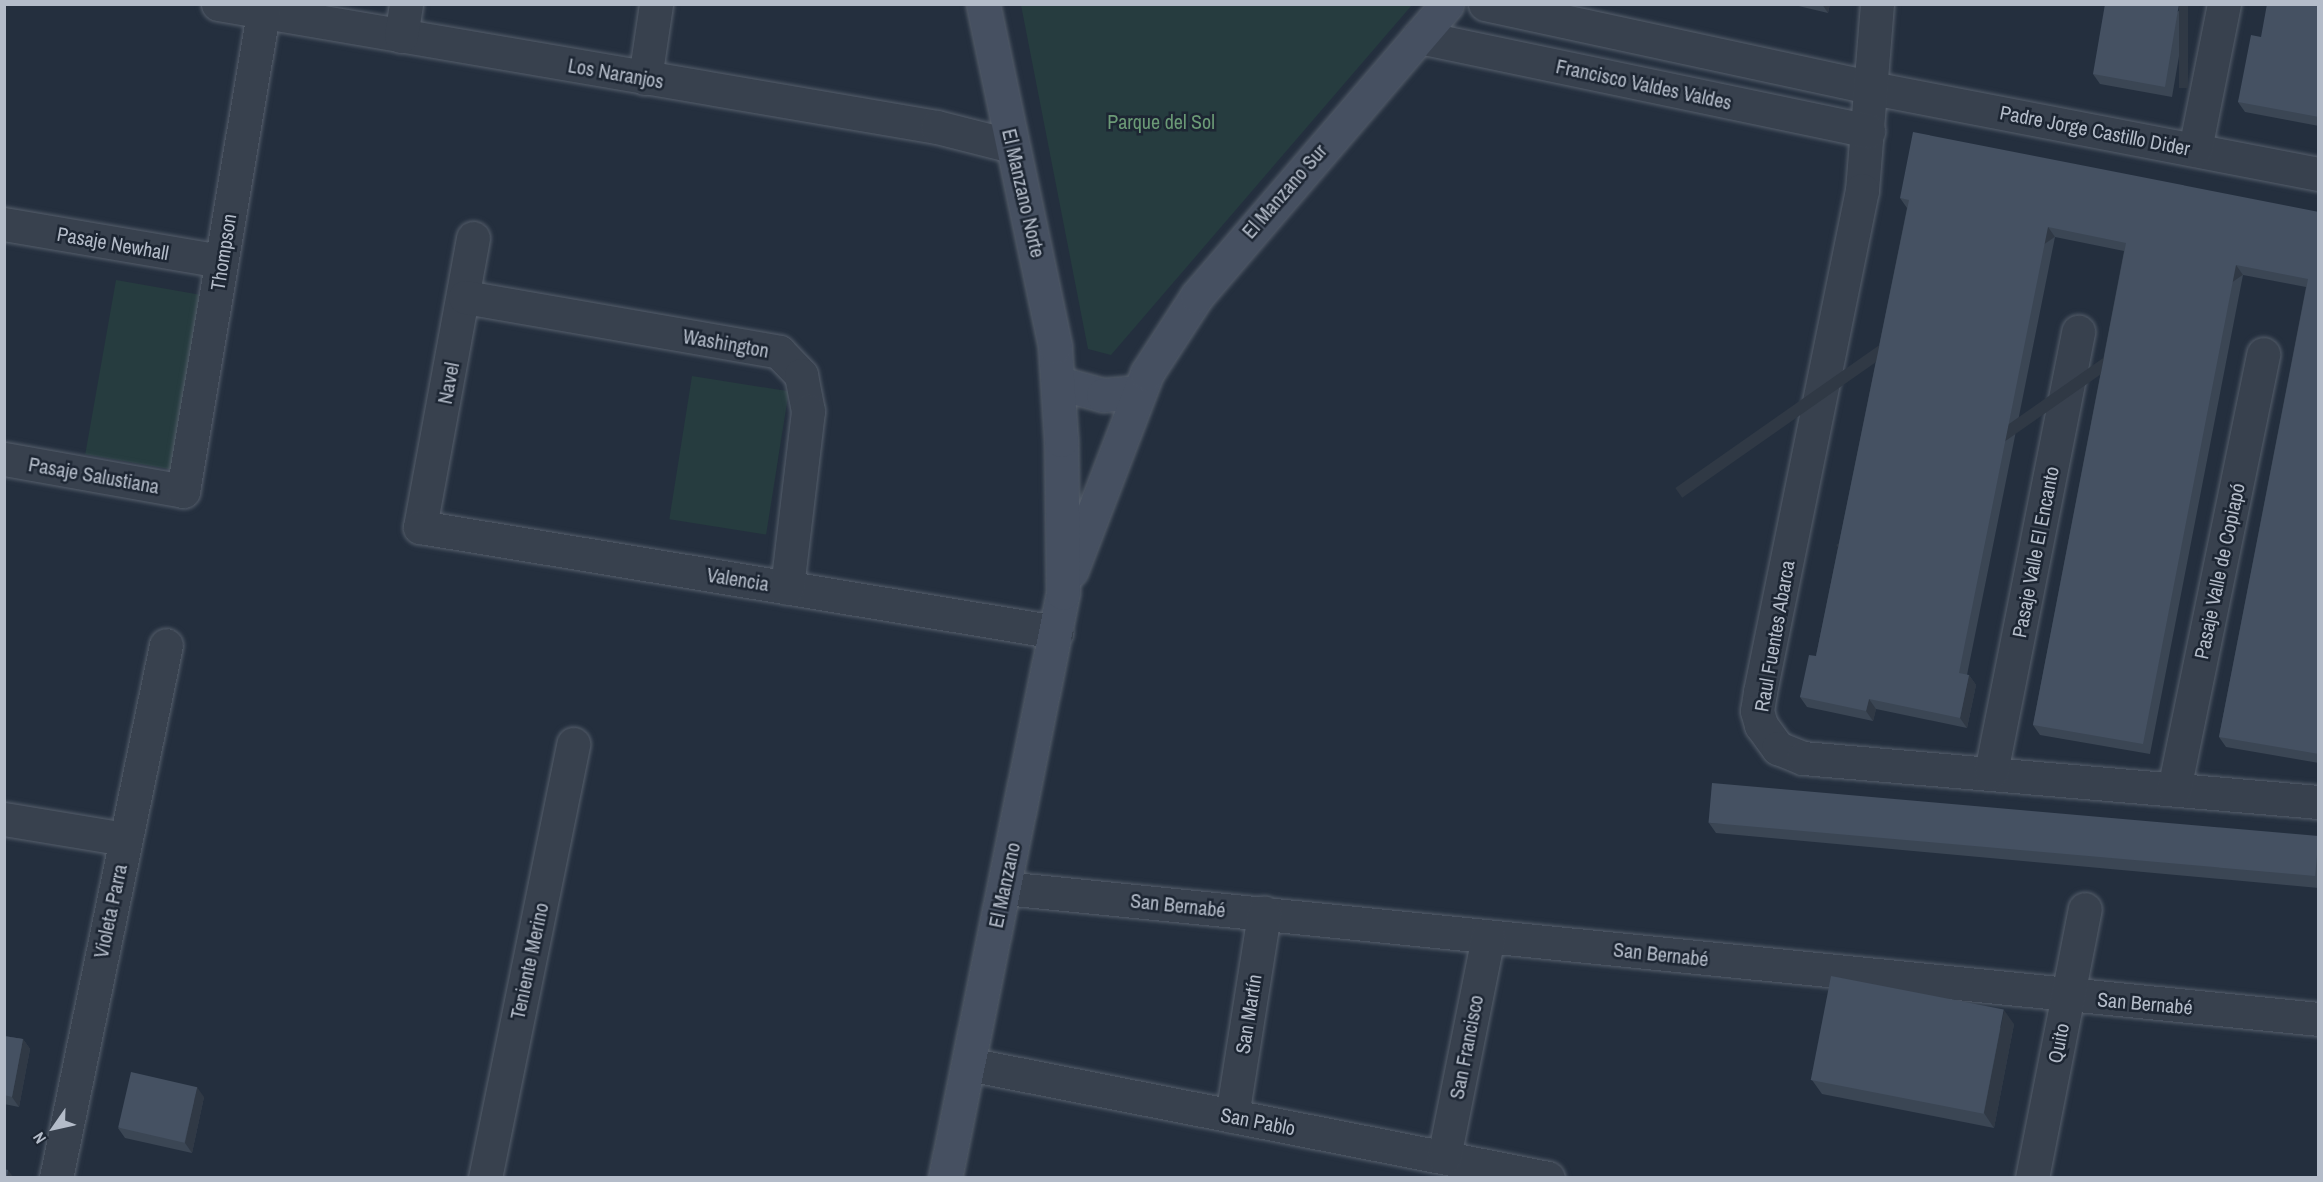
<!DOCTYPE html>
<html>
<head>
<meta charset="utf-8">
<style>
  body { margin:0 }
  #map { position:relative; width:2323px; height:1182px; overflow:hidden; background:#242f3e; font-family:"Archivo Narrow",sans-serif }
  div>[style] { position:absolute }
  .green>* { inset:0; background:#263c3f; transform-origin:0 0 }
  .roads { filter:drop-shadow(0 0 2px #565f6c) drop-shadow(0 0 2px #565f6c) }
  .street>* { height:33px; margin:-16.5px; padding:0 16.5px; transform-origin:16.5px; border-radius:16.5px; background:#38414e }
  .secondary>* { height:33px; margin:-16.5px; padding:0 16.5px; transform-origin:16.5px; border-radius:16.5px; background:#465061 }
  .wall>* { inset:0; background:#3b4654 }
  .shaded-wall>* { inset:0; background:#303945; transform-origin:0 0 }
  .building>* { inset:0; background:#455162; transform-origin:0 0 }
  span { translate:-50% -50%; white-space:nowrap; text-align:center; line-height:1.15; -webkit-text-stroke:5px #1d2633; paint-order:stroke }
  .street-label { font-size:20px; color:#b4bcc9 }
  .park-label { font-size:20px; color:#6b9a76 }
  .frame { position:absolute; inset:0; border:6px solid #b4bcc9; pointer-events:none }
  .north { position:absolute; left:24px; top:1098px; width:60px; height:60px; -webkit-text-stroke:4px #1d2633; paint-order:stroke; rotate:236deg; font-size:16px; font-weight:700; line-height:24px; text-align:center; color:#b4bcc9 }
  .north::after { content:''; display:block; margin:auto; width:21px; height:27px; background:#b4bcc9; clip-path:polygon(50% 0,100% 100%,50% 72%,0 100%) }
</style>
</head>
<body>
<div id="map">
  <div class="green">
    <div style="clip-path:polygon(1021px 5px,1021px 4px,1412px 5px,1111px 355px,1088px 349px)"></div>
    <div style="left:116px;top:280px;width:91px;height:177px;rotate:10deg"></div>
    <div style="left:692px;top:376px;width:98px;height:145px;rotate:9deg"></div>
  </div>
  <div class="roads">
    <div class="street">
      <div style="left:218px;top:4px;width:729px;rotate:9.71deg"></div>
      <div style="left:937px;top:127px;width:77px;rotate:14.2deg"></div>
      <div style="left:1485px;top:4px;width:396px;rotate:12.2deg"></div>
      <div style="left:1872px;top:88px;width:454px;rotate:10.9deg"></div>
      <div style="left:1877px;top:4px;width:187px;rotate:94.6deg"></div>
      <div style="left:1862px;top:190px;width:512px;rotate:101.49deg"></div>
      <div style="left:1760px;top:692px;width:19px;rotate:99deg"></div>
      <div style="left:1757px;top:711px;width:15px;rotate:74deg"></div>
      <div style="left:1761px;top:725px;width:29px;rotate:54deg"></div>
      <div style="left:1778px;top:748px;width:27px;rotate:22deg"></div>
      <div style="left:1803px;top:758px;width:517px;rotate:4.88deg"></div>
      <div style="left:401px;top:36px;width:32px;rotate:-81deg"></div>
      <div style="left:1419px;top:37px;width:459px;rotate:11.8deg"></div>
      <div style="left:645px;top:78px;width:75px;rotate:-81.5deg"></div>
      <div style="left:2195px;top:149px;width:148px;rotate:-78.7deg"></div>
      <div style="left:4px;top:224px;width:220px;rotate:9.7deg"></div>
      <div style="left:473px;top:238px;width:294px;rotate:100.4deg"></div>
      <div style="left:420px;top:527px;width:645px;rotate:9.37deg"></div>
      <div style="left:465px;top:297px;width:319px;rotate:9.9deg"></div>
      <div style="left:779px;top:352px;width:32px;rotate:46deg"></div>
      <div style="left:801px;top:375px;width:37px;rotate:79deg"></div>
      <div style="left:808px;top:411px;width:178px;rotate:96.8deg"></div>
      <div style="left:4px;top:459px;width:182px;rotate:10.1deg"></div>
      <div style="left:183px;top:491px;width:486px;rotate:-80.5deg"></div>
      <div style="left:1991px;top:772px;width:449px;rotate:-78.8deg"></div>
      <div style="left:2174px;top:789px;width:444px;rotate:-78.4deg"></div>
      <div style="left:4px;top:819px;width:123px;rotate:9.4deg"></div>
      <div style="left:1004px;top:888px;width:1321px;rotate:5.69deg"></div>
      <div style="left:968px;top:1064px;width:591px;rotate:11.12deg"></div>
      <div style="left:1232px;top:1116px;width:206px;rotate:-81deg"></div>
      <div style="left:1444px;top:1157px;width:225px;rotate:-78.7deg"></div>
      <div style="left:56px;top:1178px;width:544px;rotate:-78.34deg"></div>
      <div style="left:485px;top:1178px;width:443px;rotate:-78.5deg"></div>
      <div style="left:2032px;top:1178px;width:274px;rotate:-78.9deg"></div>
    </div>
    <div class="secondary">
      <div style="left:1059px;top:383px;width:46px;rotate:15.3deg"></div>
      <div style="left:1103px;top:395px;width:36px;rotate:-5deg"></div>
      <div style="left:1071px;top:571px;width:212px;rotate:-69deg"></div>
      <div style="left:1147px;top:373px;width:92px;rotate:-57deg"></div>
      <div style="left:1197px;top:296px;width:384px;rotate:-49.4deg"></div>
      <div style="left:945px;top:1178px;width:597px;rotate:-78.6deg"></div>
      <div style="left:1063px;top:593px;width:153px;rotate:-90.7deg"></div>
      <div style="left:1061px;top:440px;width:94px;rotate:-93.7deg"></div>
      <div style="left:1055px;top:346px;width:349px;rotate:-101.9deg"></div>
    </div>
  </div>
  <div class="wall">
    <div style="clip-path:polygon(1790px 4px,1830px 4px,1828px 13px)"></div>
    <div style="clip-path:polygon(2188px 4px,2172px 97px,2100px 84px,2093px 74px)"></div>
    <div style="clip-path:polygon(2319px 4px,2319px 126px,2245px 112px,2238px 102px,2261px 37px)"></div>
    <div style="clip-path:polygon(1900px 198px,2319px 212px,2319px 763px,2226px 747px,2219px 737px,2306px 287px,2243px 275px,2150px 754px,2040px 735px,2033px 725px,2124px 251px,2055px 237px,1967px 675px,1969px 675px,1976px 685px,1967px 728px,1876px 709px,1873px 721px,1807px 707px,1800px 697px,1816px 656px,1907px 208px)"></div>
    <div style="clip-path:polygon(1709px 823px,2319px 838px,2319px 888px,1716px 833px)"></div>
    <div style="clip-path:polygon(2014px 1024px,1994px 1128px,1822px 1094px,1812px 1080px)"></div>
    <div style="clip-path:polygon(4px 1036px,23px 1039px,30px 1049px,19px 1107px,4px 1104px)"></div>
    <div style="clip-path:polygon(204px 1097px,192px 1153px,125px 1138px,118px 1128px)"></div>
  </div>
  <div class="shaded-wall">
    <div style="clip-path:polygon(1822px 4px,1830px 4px,1828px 13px)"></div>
    <div style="left:2179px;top:4px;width:9px;height:84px"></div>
    <div style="left:2048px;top:227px;width:12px;height:455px;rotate:55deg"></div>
    <div style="left:2236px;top:265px;width:12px;height:488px;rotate:55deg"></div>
    <div style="clip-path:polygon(1969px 675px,1976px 685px,1967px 728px,1960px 718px)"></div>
    <div style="clip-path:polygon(1869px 699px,1876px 709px,1873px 721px,1866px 711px)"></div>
    <div style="clip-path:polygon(2004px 1010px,2014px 1024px,1994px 1128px,1984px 1113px)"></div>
    <div style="clip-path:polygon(23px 1039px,30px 1049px,19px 1107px,12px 1097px)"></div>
    <div style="clip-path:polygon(197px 1087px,204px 1097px,192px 1153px,185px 1143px)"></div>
    <div style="clip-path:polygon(8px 1170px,14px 1178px,7px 1178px)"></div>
  </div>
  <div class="building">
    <div style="clip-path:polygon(2105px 4px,2179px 4px,2165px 87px,2093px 74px)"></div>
    <div style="clip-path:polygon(2267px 4px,2319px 4px,2319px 117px,2238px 102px,2251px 35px,2261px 37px)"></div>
    <div style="clip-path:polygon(1913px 132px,2319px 212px,2319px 754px,2219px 737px,2308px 279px,2236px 265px,2143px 744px,2033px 725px,2126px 243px,2048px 227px,1959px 673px,1969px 675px,1960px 718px,1869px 699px,1866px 711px,1800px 697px,1809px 655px,1816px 656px,1909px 200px,1900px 198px)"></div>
    <div style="left:1712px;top:783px;width:609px;height:40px;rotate:5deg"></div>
    <div style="left:1831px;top:976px;width:176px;height:106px;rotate:11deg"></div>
    <div style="clip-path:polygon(4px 1036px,23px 1039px,12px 1097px,4px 1095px)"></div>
    <div style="left:131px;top:1072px;width:68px;height:57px;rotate:13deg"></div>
    <div style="clip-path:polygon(4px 1169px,8px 1170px,7px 1178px,4px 1178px)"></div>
  </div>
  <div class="street-label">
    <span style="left:616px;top:73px;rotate:10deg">Los Naranjos</span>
    <span style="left:1644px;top:84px;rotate:12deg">Francisco Valdes Valdes</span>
    <span style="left:2095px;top:130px;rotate:11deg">Padre Jorge Castillo Dider</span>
    <span style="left:1284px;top:191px;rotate:-49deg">El Manzano Sur</span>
    <span style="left:1024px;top:193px;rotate:77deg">El Manzano Norte</span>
    <span style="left:113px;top:243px;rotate:10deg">Pasaje Newhall</span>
    <span style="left:223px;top:252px;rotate:-81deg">Thompson</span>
    <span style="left:726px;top:343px;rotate:10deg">Washington</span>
    <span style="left:448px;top:383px;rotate:-79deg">Navel</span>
    <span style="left:94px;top:475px;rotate:10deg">Pasaje Salustiana</span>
    <span style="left:2035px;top:552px;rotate:-79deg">Pasaje Valle El Encanto</span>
    <span style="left:2219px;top:571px;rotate:-78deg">Pasaje Valle de Copiapó</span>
    <span style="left:738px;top:579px;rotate:9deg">Valencia</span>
    <span style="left:1774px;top:636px;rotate:-80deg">Raul Fuentes Abarca</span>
    <span style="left:1004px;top:885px;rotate:-78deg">El Manzano</span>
    <span style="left:1178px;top:905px;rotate:6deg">San Bernabé</span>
    <span style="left:110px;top:911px;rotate:-78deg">Violeta Parra</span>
    <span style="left:1661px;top:954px;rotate:6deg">San Bernabé</span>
    <span style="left:529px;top:961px;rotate:-78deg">Teniente Merino</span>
    <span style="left:2145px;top:1003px;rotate:5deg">San Bernabé</span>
    <span style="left:1248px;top:1014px;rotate:-81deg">San Martín</span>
    <span style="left:2058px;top:1043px;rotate:-79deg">Quito</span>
    <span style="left:1466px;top:1047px;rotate:-79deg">San Francisco</span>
    <span style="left:1258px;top:1121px;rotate:11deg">San Pablo</span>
  </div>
  <div class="park-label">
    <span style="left:1161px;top:121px">Parque del Sol</span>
  </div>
  <div class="frame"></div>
  <div class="north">N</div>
</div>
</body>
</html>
